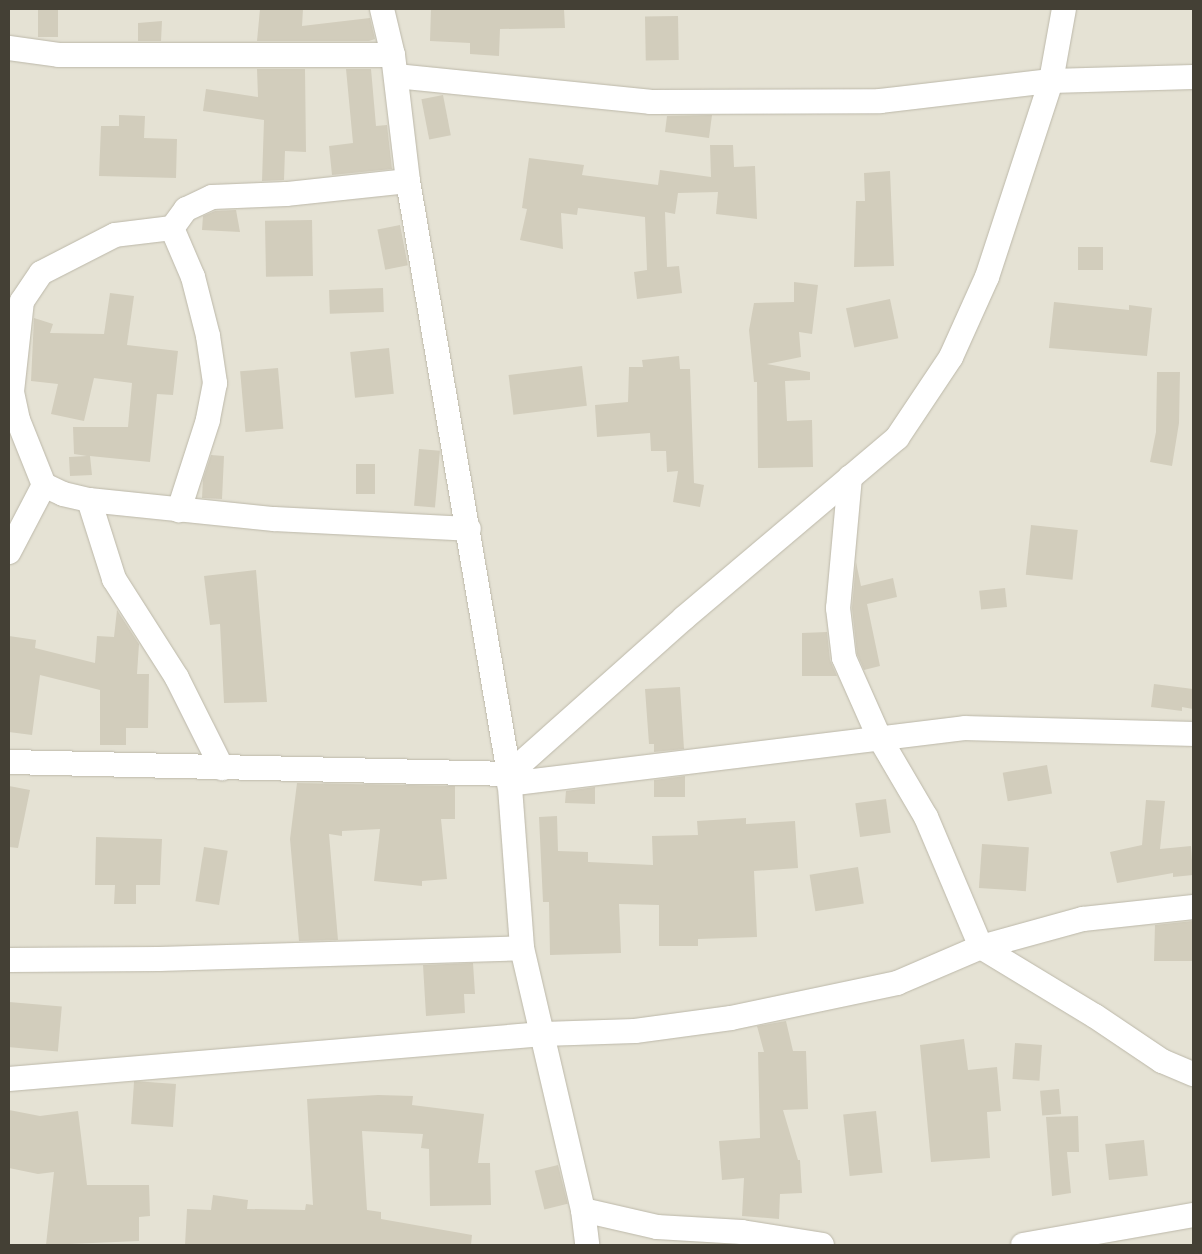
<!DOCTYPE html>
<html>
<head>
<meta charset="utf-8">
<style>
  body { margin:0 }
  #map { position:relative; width:1202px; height:1254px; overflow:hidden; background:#f1f0e6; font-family:Barlow,sans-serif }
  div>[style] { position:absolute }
  .residential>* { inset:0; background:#e5e2d4; transform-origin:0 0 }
  .building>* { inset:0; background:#d2cdbc; transform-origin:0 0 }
  .roads { filter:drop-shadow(0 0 1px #bcb8a9) drop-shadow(0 0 1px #bcb8a9) }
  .minor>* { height:24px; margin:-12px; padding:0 12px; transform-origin:12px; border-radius:12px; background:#fff }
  span { translate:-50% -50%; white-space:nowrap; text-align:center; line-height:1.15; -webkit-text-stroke:4px #fff; paint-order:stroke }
  .frame { position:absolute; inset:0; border:10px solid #444035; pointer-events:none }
</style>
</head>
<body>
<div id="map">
  <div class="residential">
    <div style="left:9px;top:9px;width:1184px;height:1236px"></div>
  </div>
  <div class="building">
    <div style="left:38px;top:9px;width:20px;height:28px"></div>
    <div style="clip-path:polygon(260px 9px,303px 9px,302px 26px,370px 18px,375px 39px,369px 41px,257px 41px)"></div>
    <div style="clip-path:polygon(431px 9px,564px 9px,565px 28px,500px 29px,499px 56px,470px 54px,470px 43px,430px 41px)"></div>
    <div style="left:678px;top:16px;width:44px;height:33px;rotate:89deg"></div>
    <div style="clip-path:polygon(162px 21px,161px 41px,138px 41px,138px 23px)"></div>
    <div style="clip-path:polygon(257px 69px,305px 69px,306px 152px,285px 151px,284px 180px,262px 181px,264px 120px,203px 111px,206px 89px,258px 97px)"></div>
    <div style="clip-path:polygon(346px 69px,371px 69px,376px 126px,387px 125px,392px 169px,332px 175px,329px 146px,353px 143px)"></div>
    <div style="left:443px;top:95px;width:41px;height:22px;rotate:79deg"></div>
    <div style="clip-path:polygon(119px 115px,145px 116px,144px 138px,177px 139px,176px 178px,99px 176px,101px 126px,119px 126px)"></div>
    <div style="clip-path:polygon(712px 115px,709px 138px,665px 132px,667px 116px)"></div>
    <div style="clip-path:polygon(710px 145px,733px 145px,734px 167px,755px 166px,757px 219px,716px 214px,718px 192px,678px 193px,675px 214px,665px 212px,667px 267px,679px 266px,682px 293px,637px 299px,634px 272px,647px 270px,645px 217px,578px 208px,577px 215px,561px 213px,563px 249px,520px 240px,527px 209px,522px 208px,529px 158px,584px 165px,582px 175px,658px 185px,660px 170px,711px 177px)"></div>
    <div style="clip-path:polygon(890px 171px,894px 266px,854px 267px,856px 201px,865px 201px,864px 173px)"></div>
    <div style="clip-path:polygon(236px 210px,240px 232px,202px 230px,203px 216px,215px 211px)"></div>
    <div style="left:312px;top:220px;width:56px;height:47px;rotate:89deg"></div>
    <div style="left:400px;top:225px;width:41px;height:23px;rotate:79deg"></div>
    <div style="left:1078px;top:247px;width:25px;height:23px"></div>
    <div style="clip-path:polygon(794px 282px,818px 285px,812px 334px,799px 332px,801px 357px,767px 364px,810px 372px,810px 380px,785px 381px,787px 421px,812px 420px,813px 467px,758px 468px,757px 382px,754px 382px,749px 330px,754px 303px,794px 302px)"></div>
    <div style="left:383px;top:288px;width:24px;height:54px;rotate:88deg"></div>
    <div style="clip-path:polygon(110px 293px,134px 296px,127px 345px,178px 351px,173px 395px,157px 394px,150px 462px,90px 456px,92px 475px,70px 476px,69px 457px,87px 456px,74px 454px,73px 427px,128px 427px,132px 383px,94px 378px,84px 421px,51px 414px,58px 384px,31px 381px,34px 318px,53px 324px,50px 333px,104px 334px)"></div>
    <div style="left:890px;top:299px;width:40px;height:45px;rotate:78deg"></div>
    <div style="clip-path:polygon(1054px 302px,1129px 310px,1129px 305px,1152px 308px,1147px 356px,1049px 348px)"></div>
    <div style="left:389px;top:348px;width:46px;height:39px;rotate:84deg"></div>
    <div style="clip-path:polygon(679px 356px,680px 369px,690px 369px,694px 483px,704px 485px,700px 507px,673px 502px,678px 471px,667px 472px,666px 451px,651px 451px,650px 433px,597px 437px,595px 405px,628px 402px,629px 367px,643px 367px,642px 360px)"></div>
    <div style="left:582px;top:366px;width:40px;height:74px;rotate:83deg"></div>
    <div style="left:278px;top:368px;width:61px;height:38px;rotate:85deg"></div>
    <div style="clip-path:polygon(1157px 372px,1180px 372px,1179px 423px,1172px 466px,1150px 462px,1156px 432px)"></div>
    <div style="left:419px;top:449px;width:21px;height:57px;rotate:5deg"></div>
    <div style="clip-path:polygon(211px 455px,224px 456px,222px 499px,202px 498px,203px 479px)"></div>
    <div style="left:356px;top:464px;width:19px;height:30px"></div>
    <div style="left:1031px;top:525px;width:47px;height:50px;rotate:6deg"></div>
    <div style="clip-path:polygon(856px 562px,861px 586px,893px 578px,897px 597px,867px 604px,880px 666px,864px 670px,857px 654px,852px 608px)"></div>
    <div style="clip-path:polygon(256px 570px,267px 702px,224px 703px,220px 624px,210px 625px,204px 576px)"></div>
    <div style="left:1005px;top:588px;width:19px;height:26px;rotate:84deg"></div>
    <div style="clip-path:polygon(117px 610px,139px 644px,137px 674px,149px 674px,148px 728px,126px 728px,126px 745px,100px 745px,100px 690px,40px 675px,32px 735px,9px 732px,9px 636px,36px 640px,35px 648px,95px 663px,97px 636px,114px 637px)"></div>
    <div style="clip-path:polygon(827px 632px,830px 660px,837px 676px,802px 676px,802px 633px)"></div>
    <div style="clip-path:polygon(1154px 684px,1193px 689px,1193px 709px,1182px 707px,1182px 711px,1151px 707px)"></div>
    <div style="clip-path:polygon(680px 687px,684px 749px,654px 752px,654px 744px,649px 744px,645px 689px)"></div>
    <div style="left:1047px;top:765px;width:29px;height:45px;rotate:80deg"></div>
    <div style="clip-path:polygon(685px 776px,685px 797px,654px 797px,654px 780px)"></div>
    <div style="clip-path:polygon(297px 783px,455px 786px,455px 819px,441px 819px,447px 879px,422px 881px,422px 886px,374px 881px,380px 829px,342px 831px,342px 836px,329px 834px,338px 940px,299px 941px,290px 839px)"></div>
    <div style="clip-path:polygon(9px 786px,30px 790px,18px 848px,9px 847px)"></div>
    <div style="clip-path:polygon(595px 787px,595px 804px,565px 803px,566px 791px)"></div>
    <div style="left:886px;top:799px;width:34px;height:31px;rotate:82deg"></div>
    <div style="clip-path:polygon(1146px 800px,1165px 801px,1160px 849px,1191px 846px,1193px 875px,1173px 877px,1173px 873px,1117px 883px,1110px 852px,1142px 845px)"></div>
    <div style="clip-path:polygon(557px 816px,558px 851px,588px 852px,588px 862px,653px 865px,652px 836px,698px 835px,697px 821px,746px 818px,746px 824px,795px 821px,798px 868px,754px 871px,757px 937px,698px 939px,698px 946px,659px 946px,659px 905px,619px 904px,621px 953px,550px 955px,549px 902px,543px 902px,539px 817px)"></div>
    <div style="clip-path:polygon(96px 837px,162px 839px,160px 885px,136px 885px,136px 904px,114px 904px,115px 885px,95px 885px)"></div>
    <div style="left:982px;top:844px;width:47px;height:44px;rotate:4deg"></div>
    <div style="left:204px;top:847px;width:24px;height:55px;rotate:9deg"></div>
    <div style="left:858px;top:867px;width:37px;height:49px;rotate:81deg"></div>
    <div style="clip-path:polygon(1193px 921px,1192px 961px,1154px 961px,1155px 925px)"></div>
    <div style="clip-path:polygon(473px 963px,475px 994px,464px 994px,465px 1013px,426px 1016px,423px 965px)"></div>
    <div style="left:9px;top:1002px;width:53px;height:45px;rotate:5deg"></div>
    <div style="clip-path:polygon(786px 1021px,793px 1051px,806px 1051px,808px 1109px,783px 1110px,798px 1160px,800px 1160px,802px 1193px,780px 1194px,779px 1219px,742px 1216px,744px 1178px,722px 1180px,719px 1141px,760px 1138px,758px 1052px,764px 1052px,757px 1026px)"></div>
    <div style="clip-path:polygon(964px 1039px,968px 1070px,997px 1067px,1001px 1111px,987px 1112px,990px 1158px,931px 1162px,920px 1045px)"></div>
    <div style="left:1015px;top:1043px;width:27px;height:36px;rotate:4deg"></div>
    <div style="left:176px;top:1084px;width:43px;height:42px;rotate:94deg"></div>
    <div style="left:1059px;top:1089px;width:25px;height:19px;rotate:85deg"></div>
    <div style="clip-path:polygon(378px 1095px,413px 1096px,412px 1105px,484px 1114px,478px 1163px,490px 1163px,491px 1205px,430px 1206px,429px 1149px,421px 1148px,423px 1134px,362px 1131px,367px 1210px,381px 1212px,381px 1219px,472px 1235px,471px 1245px,185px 1245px,187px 1209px,211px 1210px,213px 1195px,248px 1200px,247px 1209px,305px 1210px,306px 1204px,313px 1205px,307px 1099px)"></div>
    <div style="clip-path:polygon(9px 1110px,40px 1116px,78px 1111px,87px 1185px,149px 1185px,150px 1216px,139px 1217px,139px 1241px,46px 1245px,54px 1172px,38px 1174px,9px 1168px)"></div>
    <div style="left:876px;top:1111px;width:62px;height:33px;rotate:84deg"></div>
    <div style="clip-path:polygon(1078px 1116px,1079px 1152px,1067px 1152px,1071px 1193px,1052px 1196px,1046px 1117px)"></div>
    <div style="left:1144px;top:1140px;width:36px;height:39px;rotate:84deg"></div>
    <div style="left:558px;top:1165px;width:40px;height:24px;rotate:76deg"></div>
  </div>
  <div class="roads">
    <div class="minor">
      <div style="left:382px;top:9px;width:47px;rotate:76.6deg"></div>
      <div style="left:393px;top:55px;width:127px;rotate:83.2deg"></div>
      <div style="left:408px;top:181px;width:602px;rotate:80.33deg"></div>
      <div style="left:509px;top:774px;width:174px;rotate:85.7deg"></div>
      <div style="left:522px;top:948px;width:269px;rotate:76.9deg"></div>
      <div style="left:583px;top:1210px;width:35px;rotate:83deg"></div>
      <div style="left:9px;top:48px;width:50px;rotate:8deg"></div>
      <div style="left:59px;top:55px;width:334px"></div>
      <div style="left:396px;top:76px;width:255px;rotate:5.8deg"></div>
      <div style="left:650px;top:102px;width:230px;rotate:-0.2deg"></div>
      <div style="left:880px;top:101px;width:172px;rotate:-6.7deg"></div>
      <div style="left:1051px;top:81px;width:142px;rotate:-1.6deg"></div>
      <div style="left:408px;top:181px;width:123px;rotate:173.9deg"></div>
      <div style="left:286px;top:194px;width:74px;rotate:177.7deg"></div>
      <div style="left:212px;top:197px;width:29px;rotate:155deg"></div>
      <div style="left:186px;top:209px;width:24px;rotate:126deg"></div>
      <div style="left:172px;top:228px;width:57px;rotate:173deg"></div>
      <div style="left:115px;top:235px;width:83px;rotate:152.8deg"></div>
      <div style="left:41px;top:273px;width:34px;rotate:124deg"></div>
      <div style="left:22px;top:301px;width:92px;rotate:96.3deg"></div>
      <div style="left:12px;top:392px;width:29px;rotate:78deg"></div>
      <div style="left:18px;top:420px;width:70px;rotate:68.2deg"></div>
      <div style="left:44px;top:485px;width:21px;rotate:25deg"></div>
      <div style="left:63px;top:494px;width:27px;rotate:13deg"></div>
      <div style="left:89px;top:500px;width:186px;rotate:5.9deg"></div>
      <div style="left:274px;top:519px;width:195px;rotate:2.9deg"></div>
      <div style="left:172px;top:228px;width:53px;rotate:66.8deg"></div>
      <div style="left:193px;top:277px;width:61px;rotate:75.7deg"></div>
      <div style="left:208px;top:336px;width:48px;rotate:81.5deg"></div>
      <div style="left:215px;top:383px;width:38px;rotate:101deg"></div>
      <div style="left:208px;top:420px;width:95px;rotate:107.9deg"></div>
      <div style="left:850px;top:477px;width:132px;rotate:95.2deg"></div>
      <div style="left:838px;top:608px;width:50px;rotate:83.2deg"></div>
      <div style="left:844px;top:658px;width:86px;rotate:66.1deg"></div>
      <div style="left:879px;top:737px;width:93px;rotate:59.6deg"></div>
      <div style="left:926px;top:817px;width:141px;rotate:67.1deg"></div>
      <div style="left:981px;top:947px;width:133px;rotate:31.2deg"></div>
      <div style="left:1095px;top:1016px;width:81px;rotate:33.9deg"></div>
      <div style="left:1162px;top:1061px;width:34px;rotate:23deg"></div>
      <div style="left:89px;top:500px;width:83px;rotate:72.4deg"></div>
      <div style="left:114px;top:579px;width:117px;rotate:57.5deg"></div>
      <div style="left:177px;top:678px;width:101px;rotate:63.4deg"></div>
      <div style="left:9px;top:552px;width:76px;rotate:-62.4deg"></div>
      <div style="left:9px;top:762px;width:500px;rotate:1.37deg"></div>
      <div style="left:509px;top:774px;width:234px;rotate:-41.7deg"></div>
      <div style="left:684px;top:618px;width:279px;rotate:-40.2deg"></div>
      <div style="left:897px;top:438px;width:97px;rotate:-56.3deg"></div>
      <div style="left:951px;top:357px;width:88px;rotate:-65.8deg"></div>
      <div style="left:987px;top:277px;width:206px;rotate:-71.9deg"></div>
      <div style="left:1051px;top:81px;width:73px;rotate:-79.8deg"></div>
      <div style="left:509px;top:784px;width:459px;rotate:-7deg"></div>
      <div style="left:965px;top:728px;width:228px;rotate:1.5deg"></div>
      <div style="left:9px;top:960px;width:150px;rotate:-0.4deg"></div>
      <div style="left:159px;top:959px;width:363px;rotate:-1.7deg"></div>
      <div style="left:9px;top:1079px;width:536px;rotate:-4.82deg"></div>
      <div style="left:543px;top:1034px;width:92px;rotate:-1.9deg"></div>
      <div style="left:635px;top:1031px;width:97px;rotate:-7.7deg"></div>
      <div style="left:731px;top:1018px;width:170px;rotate:-11.9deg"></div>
      <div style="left:897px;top:983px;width:91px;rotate:-23.2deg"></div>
      <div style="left:981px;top:947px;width:106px;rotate:-15.4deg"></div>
      <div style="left:1083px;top:919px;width:111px;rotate:-6.2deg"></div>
      <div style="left:583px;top:1210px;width:76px;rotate:12.9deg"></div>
      <div style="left:657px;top:1227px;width:85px;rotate:3.4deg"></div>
      <div style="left:742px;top:1232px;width:81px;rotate:9.2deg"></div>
      <div style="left:1023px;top:1245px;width:173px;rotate:-10deg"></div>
    </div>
  </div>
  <div class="frame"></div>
</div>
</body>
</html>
